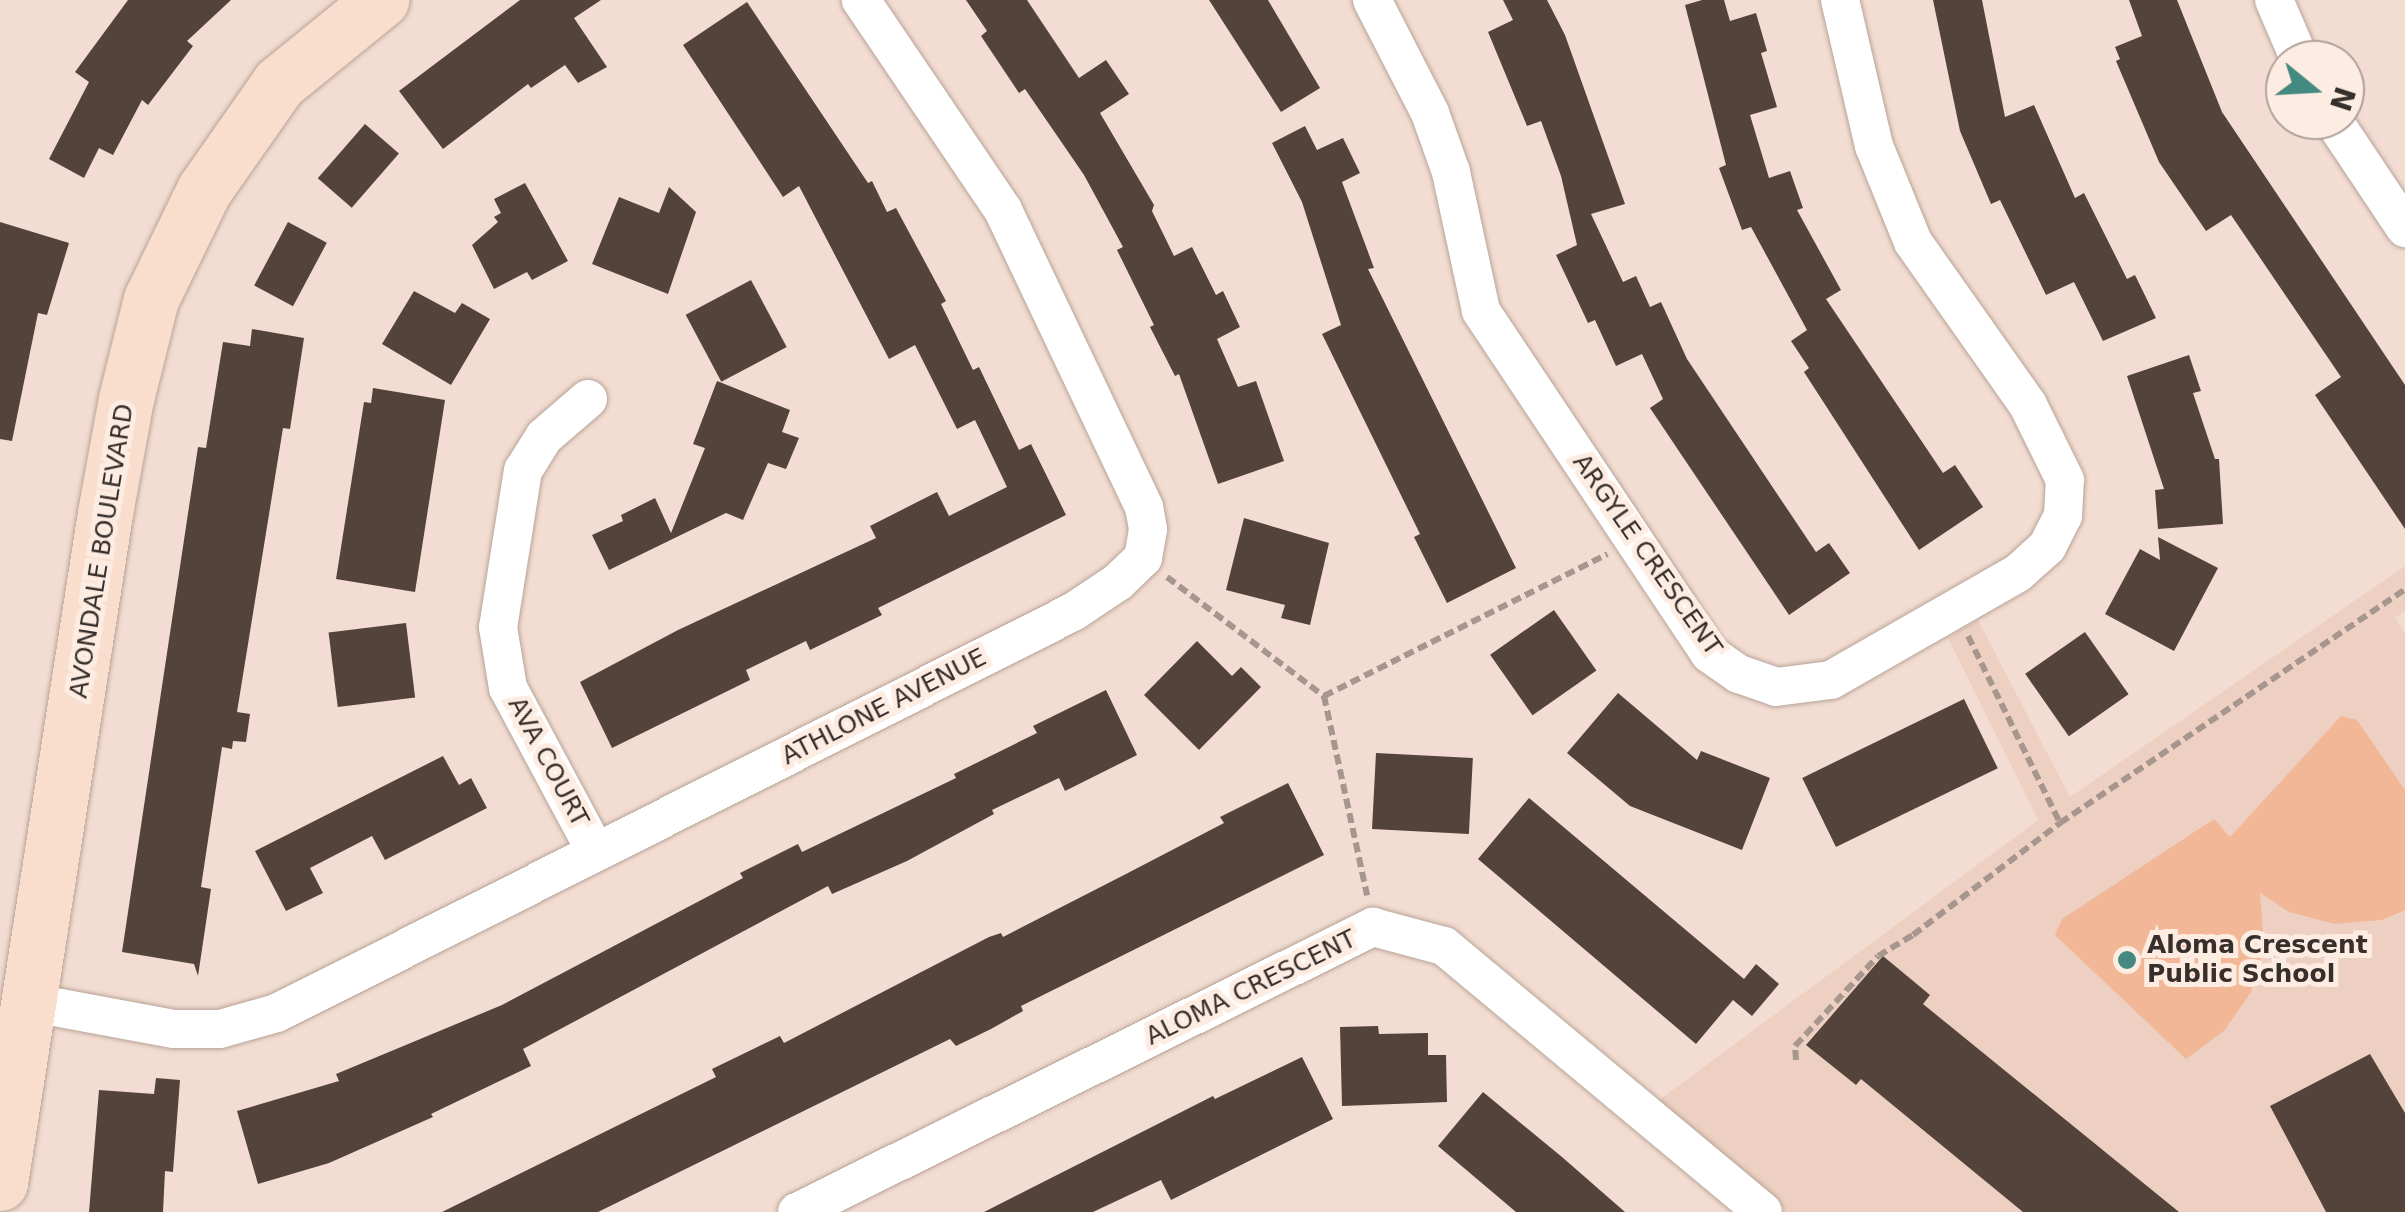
<!DOCTYPE html>
<html>
<head>
<meta charset="utf-8">
<style>
  body { margin:0 }
  #map { position:relative; width:2405px; height:1212px; overflow:hidden; background:#f3ddd2; font-family:"DejaVu Sans",sans-serif }
  div>[style] { position:absolute }
  .built>* { inset:0; background:#edd0c1 }
  .green>* { inset:0; background:#f1b797 }
  .building>* { inset:0; background:#54433a; transform-origin:0 0 }
  .path>* { height:6px; margin-top:-3px; transform-origin:0; background:repeating-linear-gradient(90deg,#a6968e 0 10px,transparent 0 15px) }
  .roads { filter:drop-shadow(0 0 2px #b8a398) drop-shadow(0 0 2px #b8a398) }
  .street>* { height:38px; margin:-19px; padding:0 19px; transform-origin:19px; border-radius:19px; background:#fff }
  .secondary>* { height:55px; margin:-27.5px; padding:0 27.5px; transform-origin:27.5px; border-radius:27.5px; background:#f9ddcd }
  .dots>* { width:28px; height:28px; translate:-50% -50%; box-sizing:border-box; border:5px solid #fdece2; border-radius:50% }
  span { translate:-50% -50%; white-space:nowrap; text-align:center; line-height:1.15; -webkit-text-stroke:10px #fdece2; paint-order:stroke }
  .street-label { font-size:25px; color:#372f2b }
  .poi-label { font-size:25px; color:#372f2b; font-weight:700 }
  .left { translate:0 -50%; text-align:left }
  .north { position:absolute; left:2265px; top:40px; width:100px; height:100px; box-sizing:border-box; background:#fdece2; border:2px solid #aea099; border-radius:50%; rotate:108deg; font-size:28px; font-weight:700; line-height:40px; text-align:center; color:#372f2b }
  .north::after { content:''; display:block; margin:auto; width:35px; height:45px; background:#44897f; clip-path:polygon(50% 0,100% 100%,50% 72%,0 100%) }
</style>
</head>
<body>
<div id="map">
  <div class="built">
    <div style="clip-path:polygon(2405px 566px,2405px 611px,2395px 618px,2405px 633px,2405px 1212px,1786px 1212px,1659px 1100px,2038px 820px,1948px 638px,1978px 620px,2070px 797px)"></div>
  </div>
  <div class="green">
    <div style="clip-path:polygon(2341px 716px,2357px 720px,2405px 790px,2405px 910px,2382px 920px,2335px 924px,2289px 912px,2260px 893px,2264px 947px,2251px 992px,2224px 1031px,2186px 1059px,2055px 935px,2062px 919px,2214px 819px,2230px 837px)"></div>
  </div>
  <div class="building">
    <div style="clip-path:polygon(128px 0,231px 0,187px 41px,193px 46px,148px 105px,142px 100px,113px 155px,99px 148px,84px 178px,49px 159px,89px 82px,75px 72px)"></div>
    <div style="clip-path:polygon(520px 0,601px 0,574px 18px,607px 67px,578px 83px,565px 65px,531px 88px,528px 84px,443px 149px,399px 91px)"></div>
    <div style="clip-path:polygon(966px 0,1027px 0,1079px 78px,1106px 60px,1129px 94px,1100px 113px,1154px 205px,1152px 211px,1174px 256px,1192px 247px,1216px 295px,1223px 291px,1240px 327px,1217px 339px,1238px 387px,1256px 381px,1284px 461px,1218px 484px,1179px 374px,1175px 376px,1150px 327px,1154px 325px,1117px 250px,1123px 247px,1084px 175px,1025px 89px,1019px 93px,981px 36px,987px 31px)"></div>
    <div style="clip-path:polygon(1209px 0,1268px 0,1320px 88px,1281px 112px)"></div>
    <div style="clip-path:polygon(1503px 0,1547px 0,1565px 35px,1625px 204px,1591px 214px,1623px 282px,1636px 276px,1650px 307px,1661px 302px,1687px 359px,1816px 552px,1829px 543px,1850px 573px,1789px 615px,1650px 408px,1663px 399px,1642px 354px,1616px 366px,1595px 320px,1588px 323px,1556px 255px,1577px 245px,1561px 176px,1541px 121px,1527px 126px,1488px 32px,1513px 20px)"></div>
    <div style="clip-path:polygon(1702px 0,1724px 0,1730px 21px,1756px 13px,1767px 51px,1761px 53px,1777px 107px,1750px 115px,1769px 178px,1790px 171px,1803px 208px,1797px 210px,1841px 290px,1826px 299px,1943px 473px,1955px 465px,1983px 507px,1919px 550px,1804px 372px,1809px 368px,1791px 341px,1807px 330px,1751px 227px,1742px 230px,1719px 168px,1726px 165px,1685px 5px)"></div>
    <div style="clip-path:polygon(1933px 0,1982px 0,2005px 117px,2034px 105px,2075px 198px,2084px 193px,2127px 279px,2135px 275px,2156px 318px,2103px 341px,2074px 282px,2046px 295px,2000px 200px,1991px 204px,1960px 131px)"></div>
    <div style="clip-path:polygon(2129px 0,2177px 0,2222px 112px,2405px 385px,2405px 529px,2315px 395px,2341px 377px,2231px 215px,2206px 231px,2159px 162px,2116px 61px,2120px 59px,2115px 47px,2142px 36px)"></div>
    <div style="clip-path:polygon(747px 2px,868px 183px,872px 181px,887px 212px,896px 208px,946px 301px,941px 304px,973px 370px,979px 367px,1019px 450px,1031px 444px,1066px 515px,878px 608px,882px 615px,810px 650px,806px 641px,746px 670px,750px 680px,612px 748px,580px 682px,678px 630px,876px 538px,870px 526px,937px 492px,949px 516px,1007px 487px,975px 420px,957px 429px,915px 345px,889px 359px,799px 186px,783px 197px,683px 45px)"></div>
    <div style="left:365px;top:124px;width:45px;height:72px;rotate:41deg"></div>
    <div style="clip-path:polygon(1305px 126px,1317px 150px,1343px 138px,1360px 173px,1342px 182px,1374px 268px,1368px 269px,1516px 568px,1447px 603px,1414px 537px,1420px 534px,1322px 334px,1341px 325px,1302px 202px,1272px 143px)"></div>
    <div style="clip-path:polygon(525px 183px,568px 261px,532px 280px,527px 272px,494px 289px,472px 245px,498px 222px,494px 217px,501px 213px,494px 199px)"></div>
    <div style="clip-path:polygon(669px 187px,696px 212px,668px 294px,592px 264px,619px 197px,659px 213px)"></div>
    <div style="clip-path:polygon(0 222px,69px 243px,47px 315px,38px 313px,12px 441px,0 439px)"></div>
    <div style="left:288px;top:222px;width:44px;height:72px;rotate:28deg"></div>
    <div style="left:751px;top:280px;width:76px;height:74px;rotate:62deg"></div>
    <div style="clip-path:polygon(414px 291px,455px 313px,462px 303px,490px 319px,451px 385px,382px 344px)"></div>
    <div style="clip-path:polygon(252px 329px,304px 338px,290px 429px,283px 428px,237px 712px,250px 714px,246px 742px,233px 741px,232px 749px,222px 747px,201px 887px,211px 889px,198px 976px,194px 964px,122px 952px,198px 447px,206px 448px,223px 342px,250px 346px)"></div>
    <div style="clip-path:polygon(2189px 355px,2201px 391px,2193px 393px,2215px 459px,2219px 459px,2223px 524px,2158px 529px,2155px 490px,2164px 489px,2127px 376px)"></div>
    <div style="clip-path:polygon(717px 381px,790px 410px,782px 432px,799px 438px,786px 469px,768px 463px,743px 520px,726px 513px,609px 570px,592px 535px,623px 521px,621px 515px,655px 498px,671px 533px,705px 448px,693px 444px)"></div>
    <div style="clip-path:polygon(373px 388px,445px 400px,415px 592px,336px 579px,364px 402px,371px 403px)"></div>
    <div style="clip-path:polygon(1244px 518px,1329px 543px,1310px 625px,1281px 618px,1285px 605px,1226px 590px)"></div>
    <div style="clip-path:polygon(2158px 537px,2218px 568px,2174px 651px,2105px 614px,2140px 549px,2160px 560px)"></div>
    <div style="left:1554px;top:610px;width:74px;height:78px;rotate:55deg"></div>
    <div style="left:406px;top:623px;width:75px;height:78px;rotate:83deg"></div>
    <div style="left:2085px;top:632px;width:76px;height:73px;rotate:55deg"></div>
    <div style="clip-path:polygon(1197px 641px,1232px 676px,1241px 667px,1261px 687px,1199px 750px,1144px 695px)"></div>
    <div style="clip-path:polygon(1106px 690px,1137px 755px,1065px 791px,1059px 778px,992px 810px,994px 814px,907px 861px,832px 894px,828px 886px,523px 1049px,531px 1066px,431px 1114px,433px 1117px,329px 1163px,258px 1184px,237px 1111px,339px 1081px,336px 1074px,502px 1005px,743px 878px,740px 873px,798px 844px,802px 852px,956px 778px,954px 774px,1037px 733px,1033px 726px)"></div>
    <div style="clip-path:polygon(1618px 693px,1697px 760px,1701px 751px,1770px 778px,1742px 850px,1630px 806px,1567px 753px)"></div>
    <div style="left:1964px;top:699px;width:77px;height:180px;rotate:64deg"></div>
    <div style="left:1376px;top:753px;width:97px;height:76px;rotate:3deg"></div>
    <div style="clip-path:polygon(443px 756px,459px 785px,471px 778px,487px 808px,385px 860px,372px 836px,310px 868px,323px 893px,286px 911px,255px 851px)"></div>
    <div style="clip-path:polygon(1288px 783px,1324px 855px,1021px 1006px,1023px 1011px,991px 1029px,956px 1046px,950px 1039px,598px 1212px,442px 1212px,716px 1077px,712px 1069px,780px 1036px,784px 1043px,989px 937px,1001px 933px,1003px 937px,1124px 875px,1224px 823px,1220px 817px)"></div>
    <div style="clip-path:polygon(1529px 798px,1744px 979px,1756px 964px,1779px 984px,1752px 1016px,1733px 1000px,1696px 1044px,1478px 859px)"></div>
    <div style="clip-path:polygon(1883px 956px,1930px 995px,1923px 1004px,2179px 1212px,2023px 1212px,1861px 1079px,1856px 1085px,1806px 1045px)"></div>
    <div style="clip-path:polygon(1378px 1026px,1379px 1034px,1428px 1033px,1428px 1055px,1446px 1055px,1447px 1102px,1342px 1106px,1340px 1027px)"></div>
    <div style="clip-path:polygon(2370px 1054px,2405px 1113px,2405px 1212px,2326px 1212px,2270px 1106px)"></div>
    <div style="clip-path:polygon(1302px 1057px,1333px 1119px,1171px 1200px,1161px 1180px,1093px 1212px,984px 1212px,1213px 1096px,1215px 1099px)"></div>
    <div style="clip-path:polygon(156px 1078px,180px 1080px,173px 1172px,165px 1171px,163px 1212px,89px 1212px,99px 1090px,154px 1094px)"></div>
    <div style="clip-path:polygon(1483px 1092px,1562px 1157px,1625px 1212px,1516px 1212px,1438px 1146px)"></div>
  </div>
  <div class="path">
    <div style="left:1167px;top:577px;width:197px;rotate:37.2deg"></div>
    <div style="left:1324px;top:696px;width:317px;rotate:-26.6deg"></div>
    <div style="left:1968px;top:636px;width:208px;rotate:63.8deg"></div>
    <div style="left:1324px;top:696px;width:204px;rotate:77.8deg"></div>
    <div style="left:1796px;top:1060px;width:14px;rotate:-94deg"></div>
    <div style="left:1795px;top:1046px;width:122px;rotate:-47.3deg"></div>
    <div style="left:1878px;top:956px;width:41px;rotate:-31deg"></div>
    <div style="left:1913px;top:935px;width:185px;rotate:-37.3deg"></div>
    <div style="left:2060px;top:823px;width:417px;rotate:-34.1deg"></div>
  </div>
  <div class="roads">
    <div class="street">
      <div style="left:1372px;top:0;width:127px;rotate:62.8deg"></div>
      <div style="left:1430px;top:113px;width:63px;rotate:70.4deg"></div>
      <div style="left:1451px;top:172px;width:142px;rotate:77.8deg"></div>
      <div style="left:1481px;top:311px;width:412px;rotate:56.3deg"></div>
      <div style="left:1710px;top:654px;width:35px;rotate:35deg"></div>
      <div style="left:1739px;top:674px;width:39px;rotate:19deg"></div>
      <div style="left:1776px;top:687px;width:55px;rotate:-7.3deg"></div>
      <div style="left:1831px;top:680px;width:215px;rotate:-29.8deg"></div>
      <div style="left:2018px;top:573px;width:39px;rotate:-42deg"></div>
      <div style="left:2047px;top:547px;width:35px;rotate:-63deg"></div>
      <div style="left:2063px;top:516px;width:36px;rotate:-87deg"></div>
      <div style="left:2065px;top:480px;width:84px;rotate:-116.3deg"></div>
      <div style="left:2028px;top:405px;width:199px;rotate:-125.2deg"></div>
      <div style="left:1913px;top:242px;width:104px;rotate:-112.1deg"></div>
      <div style="left:1874px;top:146px;width:150px;rotate:-103.1deg"></div>
      <div style="left:2274px;top:0;width:65px;rotate:66.6deg"></div>
      <div style="left:2333px;top:120px;width:130px;rotate:56.3deg"></div>
      <div style="left:588px;top:399px;width:58px;rotate:139.2deg"></div>
      <div style="left:544px;top:437px;width:39px;rotate:122deg"></div>
      <div style="left:523px;top:470px;width:159px;rotate:99deg"></div>
      <div style="left:498px;top:627px;width:62px;rotate:80.7deg"></div>
      <div style="left:508px;top:688px;width:186px;rotate:61.8deg"></div>
      <div style="left:28px;top:1002px;width:148px;rotate:10.5deg"></div>
      <div style="left:174px;top:1029px;width:46px"></div>
      <div style="left:220px;top:1029px;width:59px;rotate:-15.7deg"></div>
      <div style="left:277px;top:1013px;width:891px;rotate:-26.74deg"></div>
      <div style="left:1073px;top:612px;width:54px;rotate:-33.7deg"></div>
      <div style="left:1118px;top:582px;width:35px;rotate:-44deg"></div>
      <div style="left:1143px;top:558px;width:29px;rotate:-80deg"></div>
      <div style="left:1148px;top:529px;width:22px;rotate:-100deg"></div>
      <div style="left:1144px;top:507px;width:329px;rotate:-115.4deg"></div>
      <div style="left:1003px;top:210px;width:254px;rotate:-124.1deg"></div>
      <div style="left:797px;top:1212px;width:643px;rotate:-26.33deg"></div>
      <div style="left:1373px;top:927px;width:73px;rotate:15deg"></div>
      <div style="left:1444px;top:946px;width:415px;rotate:39.8deg"></div>
    </div>
    <div class="secondary">
      <div style="left:0;top:1183px;width:678px;rotate:-81.09deg"></div>
      <div style="left:105px;top:513px;width:116px;rotate:-79.6deg"></div>
      <div style="left:126px;top:399px;width:103px;rotate:-76deg"></div>
      <div style="left:151px;top:299px;width:121px;rotate:-64.1deg"></div>
      <div style="left:204px;top:190px;width:131px;rotate:-55deg"></div>
      <div style="left:279px;top:83px;width:132px;rotate:-39.1deg"></div>
    </div>
  </div>
  <div class="dots">
    <div style="left:2127px;top:960px;background:#44897f"></div>
  </div>
  <div class="street-label">
    <span style="left:102px;top:551px;rotate:-81deg">AVONDALE BOULEVARD</span>
    <span style="left:1647px;top:555px;rotate:55deg">ARGYLE CRESCENT</span>
    <span style="left:884px;top:707px;rotate:-27deg">ATHLONE AVENUE</span>
    <span style="left:548px;top:762px;rotate:62deg">AVA COURT</span>
    <span style="left:1251px;top:988px;rotate:-26deg">ALOMA CRESCENT</span>
  </div>
  <div class="poi-label">
    <span class="left" style="left:2147px;top:960px">Aloma Crescent<br>Public School</span>
  </div>
  <div class="north">N</div>
</div>
</body>
</html>
